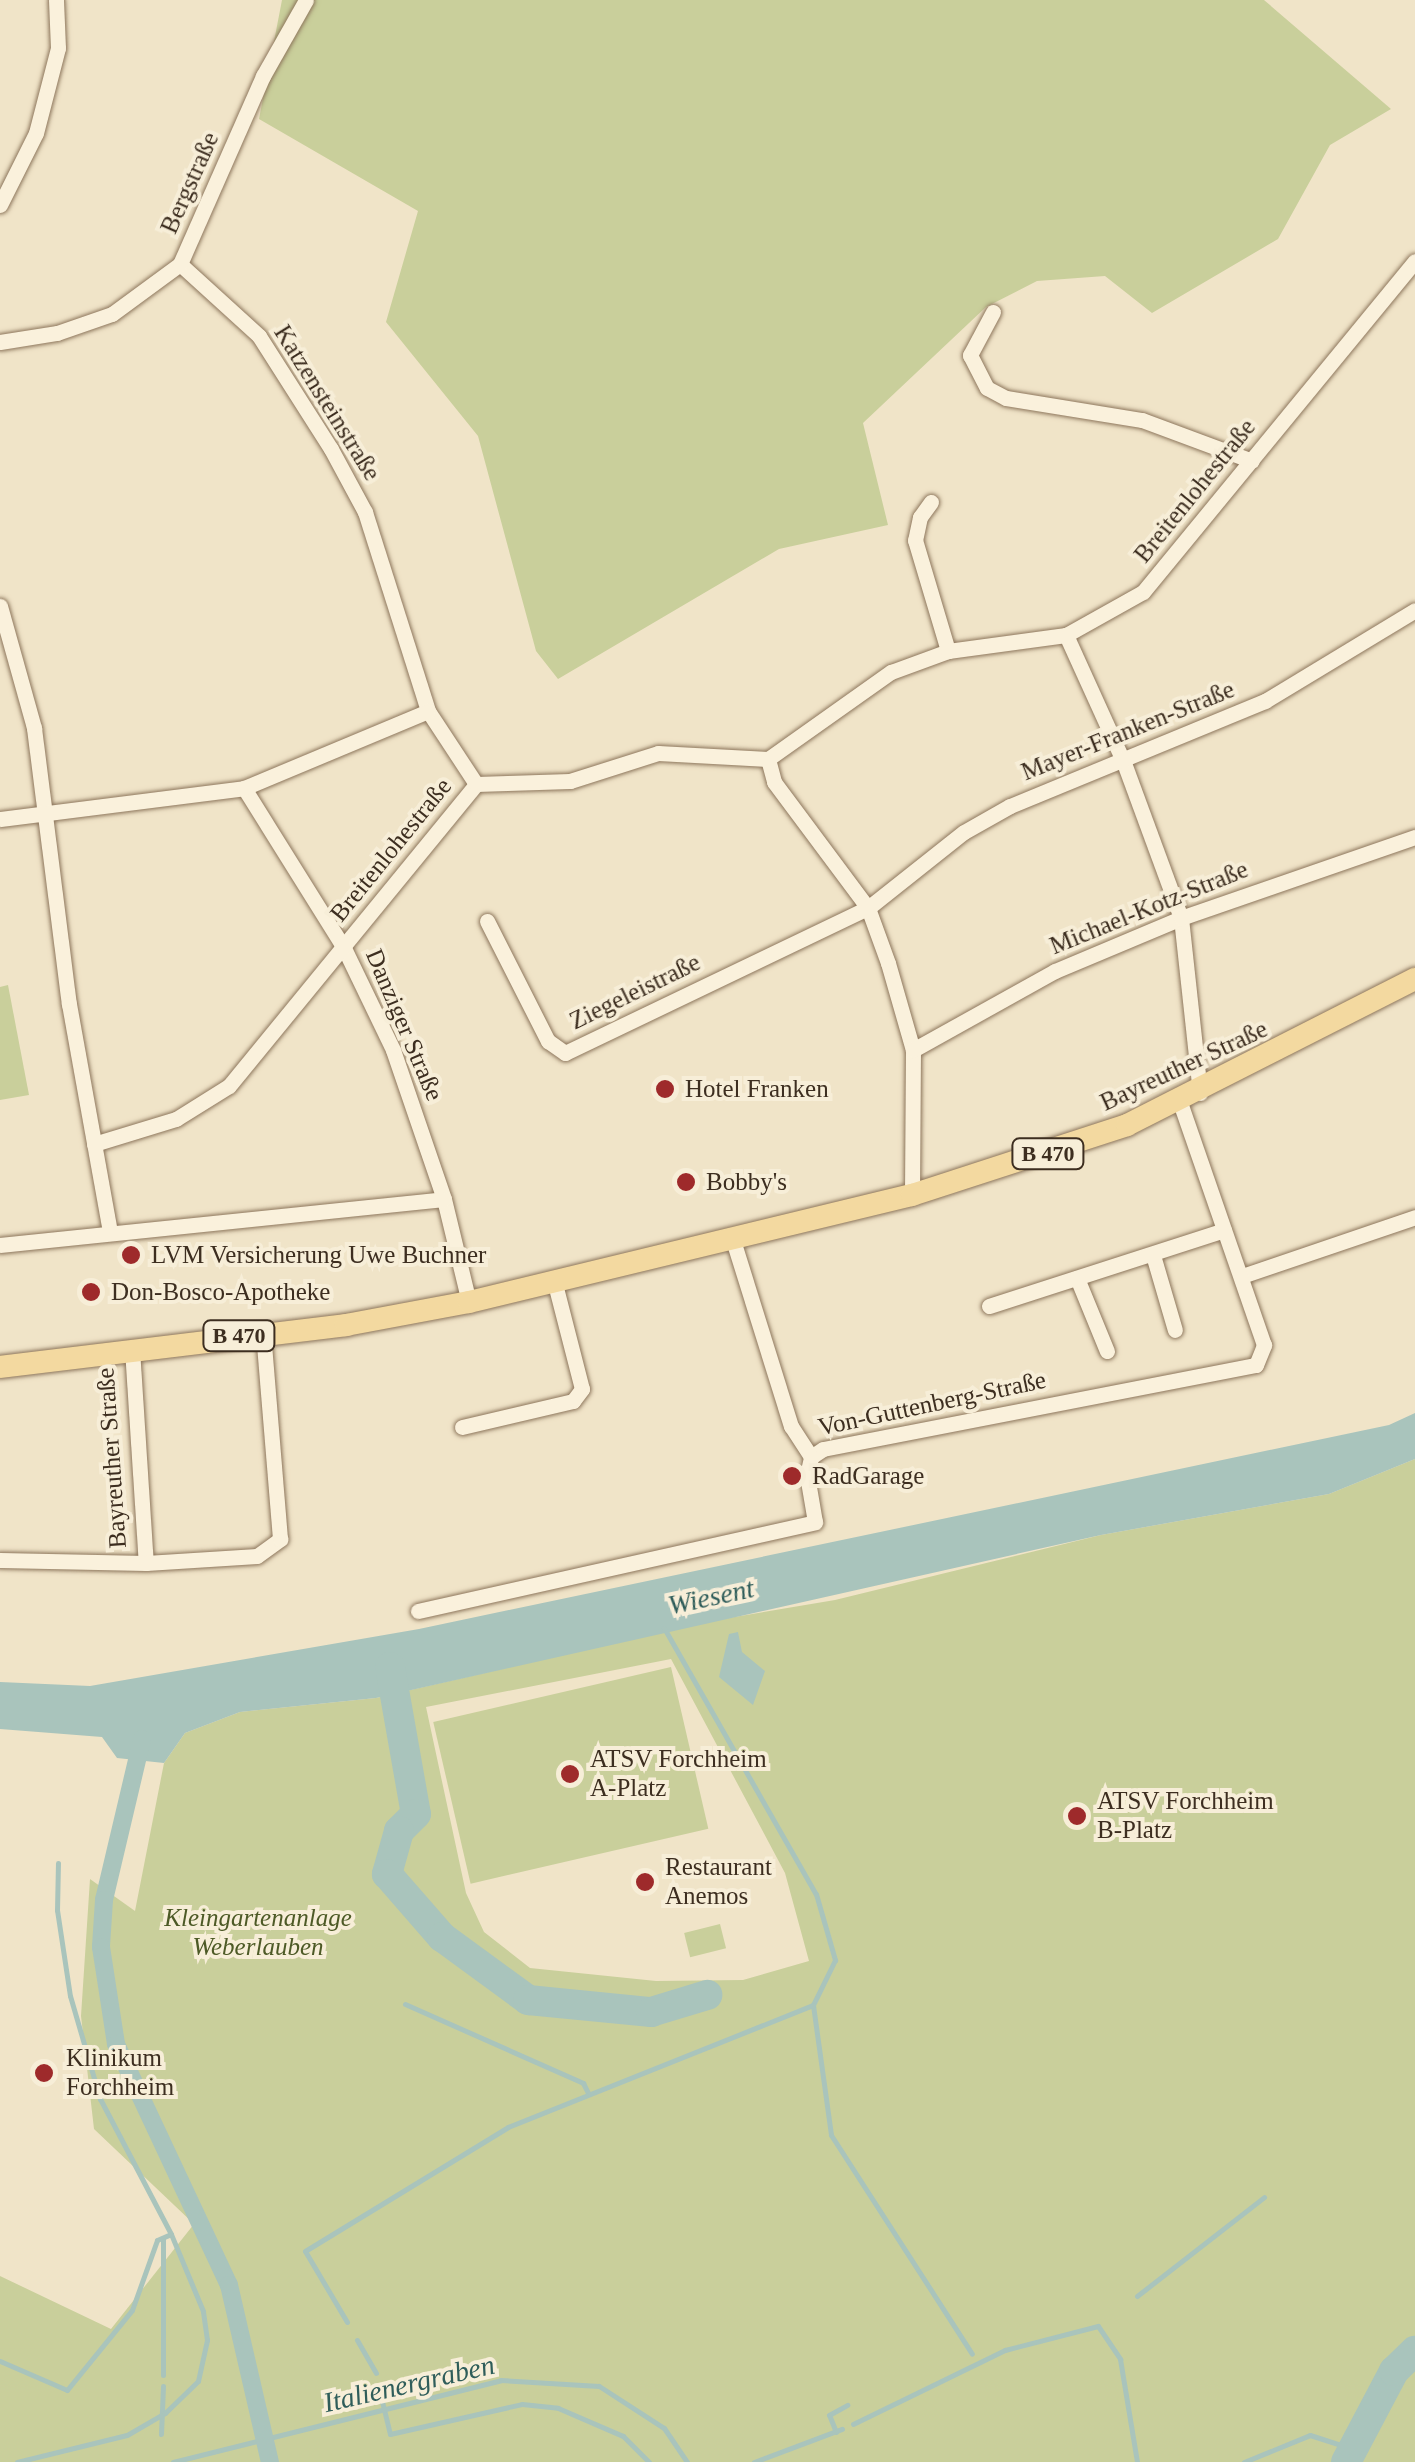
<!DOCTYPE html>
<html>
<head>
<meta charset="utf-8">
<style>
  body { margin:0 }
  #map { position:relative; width:1415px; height:2462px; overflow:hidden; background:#f0e4c8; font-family:"Times New Roman",serif }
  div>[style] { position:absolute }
  .green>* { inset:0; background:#c9cf9b; transform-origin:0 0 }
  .water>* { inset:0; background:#a9c4bc }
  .stream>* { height:5px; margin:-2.5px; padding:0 2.5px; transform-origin:2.5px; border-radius:2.5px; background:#a9c4bc }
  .canal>* { height:18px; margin:-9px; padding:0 9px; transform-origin:9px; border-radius:9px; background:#a9c4bc }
  .river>* { height:30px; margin:-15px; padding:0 15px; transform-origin:15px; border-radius:15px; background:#a9c4bc }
  .roads { filter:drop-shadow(0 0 2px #8d765c) drop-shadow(0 0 2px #8d765c) }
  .minor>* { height:15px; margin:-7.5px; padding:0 7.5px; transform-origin:7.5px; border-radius:7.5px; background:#faf1dc }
  .primary>* { height:22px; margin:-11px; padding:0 11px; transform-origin:11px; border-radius:11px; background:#f3d9a0 }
  .dots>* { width:28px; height:28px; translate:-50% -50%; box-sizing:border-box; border:5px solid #f7eed8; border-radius:50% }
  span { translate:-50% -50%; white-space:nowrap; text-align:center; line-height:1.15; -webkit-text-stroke:8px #f7eed8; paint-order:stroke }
  .shield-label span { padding:2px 8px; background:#f7eed8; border:2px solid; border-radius:8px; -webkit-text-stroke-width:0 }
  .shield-label { font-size:22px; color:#3d2e20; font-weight:700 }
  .street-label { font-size:25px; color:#3d2e20 }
  .poi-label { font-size:25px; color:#3d2e20 }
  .left { translate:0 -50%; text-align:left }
  .park-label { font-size:25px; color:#4d5a26; font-style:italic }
  .water-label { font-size:28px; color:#2f5d5a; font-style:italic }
</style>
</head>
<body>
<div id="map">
  <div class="green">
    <div style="clip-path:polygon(282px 0,1264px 0,1391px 109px,1330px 145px,1278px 239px,1152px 313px,1105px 276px,1037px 281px,986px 307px,863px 423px,888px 525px,779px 549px,558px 679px,536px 651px,478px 436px,386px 322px,418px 211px,259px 119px)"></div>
    <div style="clip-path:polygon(8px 985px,29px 1095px,0 1100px,0 987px)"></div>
    <div style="clip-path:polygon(evenodd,1415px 1459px,1415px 2462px,0 2462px,0 2276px,111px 2329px,194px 2224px,94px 2129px,81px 2016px,90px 1879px,135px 1911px,164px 1763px,185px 1733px,240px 1712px,376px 1698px,705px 1622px,835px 1600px,1101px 1535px,1329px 1494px,1415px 1459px,671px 1659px,785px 1873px,809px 1961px,743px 1980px,656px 1981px,530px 1968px,484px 1932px,466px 1893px,426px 1707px,671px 1659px)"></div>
    <div style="left:671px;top:1667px;width:166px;height:244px;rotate:77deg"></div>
    <div style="left:720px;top:1924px;width:25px;height:37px;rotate:76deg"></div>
  </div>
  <div class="water">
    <div style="clip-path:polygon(1415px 1413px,1415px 1459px,1329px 1494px,1101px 1535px,376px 1698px,240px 1712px,185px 1733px,164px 1763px,117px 1758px,102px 1737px,0 1729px,0 1682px,90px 1686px,419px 1629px,1389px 1425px)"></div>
    <div style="clip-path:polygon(738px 1632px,742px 1652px,765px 1671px,753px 1705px,719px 1677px,729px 1634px)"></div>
  </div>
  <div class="stream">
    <div style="left:664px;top:1628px;width:306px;rotate:60.3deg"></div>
    <div style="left:816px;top:1894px;width:69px;rotate:73.9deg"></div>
    <div style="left:835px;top:1960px;width:50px;rotate:116.1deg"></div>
    <div style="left:813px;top:2005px;width:131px;rotate:82.1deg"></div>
    <div style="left:831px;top:2135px;width:260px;rotate:57.2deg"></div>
    <div style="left:405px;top:2004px;width:195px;rotate:23.9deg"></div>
    <div style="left:583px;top:2083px;width:11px;rotate:63deg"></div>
    <div style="left:163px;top:2239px;width:136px;rotate:90deg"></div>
    <div style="left:1137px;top:2296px;width:161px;rotate:-37.9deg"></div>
    <div style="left:347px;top:2322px;width:82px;rotate:-120.6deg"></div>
    <div style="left:305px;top:2251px;width:238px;rotate:-31.4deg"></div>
    <div style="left:508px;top:2127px;width:328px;rotate:-21.8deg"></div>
    <div style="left:357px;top:2340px;width:38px;rotate:60deg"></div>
    <div style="left:0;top:2361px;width:73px;rotate:23.4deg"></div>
    <div style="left:67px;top:2390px;width:103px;rotate:-50.9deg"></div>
    <div style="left:132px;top:2310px;width:74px;rotate:-70.3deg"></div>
    <div style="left:157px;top:2240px;width:15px;rotate:-23deg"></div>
    <div style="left:380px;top:2393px;width:42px;rotate:76.3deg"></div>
    <div style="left:390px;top:2434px;width:135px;rotate:-12.8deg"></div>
    <div style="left:522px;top:2404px;width:36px;rotate:6deg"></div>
    <div style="left:558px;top:2408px;width:71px;rotate:23.3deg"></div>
    <div style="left:623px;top:2436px;width:37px;rotate:45deg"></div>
    <div style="left:853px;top:2424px;width:169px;rotate:-26deg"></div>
    <div style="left:1005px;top:2350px;width:96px;rotate:-14.5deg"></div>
    <div style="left:1098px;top:2326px;width:40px;rotate:56deg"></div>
    <div style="left:1120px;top:2359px;width:104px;rotate:80.6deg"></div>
    <div style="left:836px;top:2432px;width:18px;rotate:-112deg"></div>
    <div style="left:829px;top:2415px;width:21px;rotate:-29deg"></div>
    <div style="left:161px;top:2434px;width:48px;rotate:-87.6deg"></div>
    <div style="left:17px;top:2462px;width:113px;rotate:-13.8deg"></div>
    <div style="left:127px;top:2435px;width:44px;rotate:-30.1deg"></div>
    <div style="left:165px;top:2413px;width:46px;rotate:-44.1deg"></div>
    <div style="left:198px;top:2381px;width:42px;rotate:-77.6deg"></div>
    <div style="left:207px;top:2340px;width:29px;rotate:-98deg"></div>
    <div style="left:203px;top:2311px;width:83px;rotate:-112.6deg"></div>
    <div style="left:171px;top:2234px;width:153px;rotate:-117.7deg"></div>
    <div style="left:100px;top:2099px;width:107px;rotate:-106.2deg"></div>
    <div style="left:70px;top:1996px;width:87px;rotate:-98.6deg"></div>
    <div style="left:57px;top:1910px;width:47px;rotate:-88.8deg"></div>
    <div style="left:173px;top:2462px;width:338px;rotate:-14deg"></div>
    <div style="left:501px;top:2380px;width:98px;rotate:3.5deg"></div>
    <div style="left:599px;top:2386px;width:77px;rotate:32.9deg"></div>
    <div style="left:664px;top:2428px;width:41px;rotate:55.9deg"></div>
    <div style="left:754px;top:2462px;width:94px;rotate:-20.6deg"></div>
    <div style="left:1244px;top:2462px;width:71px;rotate:-22.2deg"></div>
    <div style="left:1310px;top:2435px;width:45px;rotate:18deg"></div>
  </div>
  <div class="canal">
    <div style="left:142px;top:1739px;width:165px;rotate:103.3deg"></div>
    <div style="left:104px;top:1900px;width:47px;rotate:93.7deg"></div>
    <div style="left:101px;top:1947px;width:98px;rotate:81.2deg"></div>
    <div style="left:116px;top:2044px;width:266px;rotate:64.9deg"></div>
    <div style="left:229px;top:2285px;width:182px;rotate:77deg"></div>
  </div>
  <div class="river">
    <div style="left:390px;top:1667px;width:149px;rotate:80deg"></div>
    <div style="left:416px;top:1814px;width:24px;rotate:135deg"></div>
    <div style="left:399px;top:1831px;width:45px;rotate:105.6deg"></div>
    <div style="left:387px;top:1874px;width:84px;rotate:48.9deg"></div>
    <div style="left:442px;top:1937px;width:107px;rotate:36.2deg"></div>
    <div style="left:528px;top:2000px;width:124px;rotate:5.6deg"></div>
    <div style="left:651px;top:2012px;width:59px;rotate:-16.9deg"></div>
    <div style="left:1346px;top:2462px;width:103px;rotate:-62.2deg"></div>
    <div style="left:1394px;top:2371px;width:29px;rotate:-44deg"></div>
  </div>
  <div class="roads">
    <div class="minor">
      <div style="left:0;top:205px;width:80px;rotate:-63.4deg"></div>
      <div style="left:36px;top:133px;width:88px;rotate:-75.5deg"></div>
      <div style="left:58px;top:48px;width:48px;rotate:-92.4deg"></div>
      <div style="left:180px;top:264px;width:107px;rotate:42.3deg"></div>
      <div style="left:259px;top:336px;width:134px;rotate:57.5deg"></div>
      <div style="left:331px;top:449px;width:72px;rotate:61.6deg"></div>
      <div style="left:365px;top:512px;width:209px;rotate:72.4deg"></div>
      <div style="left:428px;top:711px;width:87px;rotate:56.7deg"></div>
      <div style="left:993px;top:312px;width:49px;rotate:118.1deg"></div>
      <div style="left:970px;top:355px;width:37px;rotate:63deg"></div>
      <div style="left:987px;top:388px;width:21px;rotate:28deg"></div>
      <div style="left:1006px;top:398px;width:138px;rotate:9.2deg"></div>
      <div style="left:1142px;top:420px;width:117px;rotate:20.4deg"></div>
      <div style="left:0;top:342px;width:58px;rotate:-9deg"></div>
      <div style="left:57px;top:333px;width:58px;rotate:-19.1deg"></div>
      <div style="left:112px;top:314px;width:84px;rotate:-36.3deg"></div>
      <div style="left:180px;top:264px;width:206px;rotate:-66.2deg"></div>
      <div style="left:263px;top:76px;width:87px;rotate:-60.5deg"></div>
      <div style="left:931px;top:502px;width:19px;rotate:126deg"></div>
      <div style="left:920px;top:517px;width:24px;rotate:102deg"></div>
      <div style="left:915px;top:540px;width:116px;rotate:73.4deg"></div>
      <div style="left:0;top:606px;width:127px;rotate:74.4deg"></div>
      <div style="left:34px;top:728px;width:278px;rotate:82.8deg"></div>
      <div style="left:69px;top:1004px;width:231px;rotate:79.8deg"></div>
      <div style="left:1066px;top:635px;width:141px;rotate:65.6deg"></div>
      <div style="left:1124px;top:763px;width:165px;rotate:69.8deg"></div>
      <div style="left:1181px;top:918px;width:176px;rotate:83.8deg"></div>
      <div style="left:768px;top:759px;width:24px;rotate:75deg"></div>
      <div style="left:774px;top:782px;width:157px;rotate:53.3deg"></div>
      <div style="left:868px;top:908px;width:59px;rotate:70deg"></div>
      <div style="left:888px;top:963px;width:91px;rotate:74deg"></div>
      <div style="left:913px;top:1050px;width:145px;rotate:90.4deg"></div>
      <div style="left:244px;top:788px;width:189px;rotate:58deg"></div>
      <div style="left:344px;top:948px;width:113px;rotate:64.3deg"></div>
      <div style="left:393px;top:1050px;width:157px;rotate:71.1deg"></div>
      <div style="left:444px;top:1199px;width:106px;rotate:76.4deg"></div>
      <div style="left:0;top:819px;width:246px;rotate:-7.2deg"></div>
      <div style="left:244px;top:788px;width:199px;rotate:-22.7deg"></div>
      <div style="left:487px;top:921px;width:135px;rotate:63.1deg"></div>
      <div style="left:548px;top:1041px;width:21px;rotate:35deg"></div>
      <div style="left:565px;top:1053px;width:336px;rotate:-25.6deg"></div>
      <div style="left:868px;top:908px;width:122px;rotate:-38.4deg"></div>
      <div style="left:964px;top:832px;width:53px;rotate:-29.5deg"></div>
      <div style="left:1010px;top:806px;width:276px;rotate:-22.4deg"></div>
      <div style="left:1265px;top:701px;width:175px;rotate:-31.2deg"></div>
      <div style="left:913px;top:1050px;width:162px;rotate:-29.1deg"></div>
      <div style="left:1055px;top:971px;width:137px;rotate:-22.8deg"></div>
      <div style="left:1181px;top:918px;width:248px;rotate:-19.1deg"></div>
      <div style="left:94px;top:1144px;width:86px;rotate:-17deg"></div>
      <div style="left:176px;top:1119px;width:62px;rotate:-31.9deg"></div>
      <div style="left:229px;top:1086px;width:390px;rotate:-50.7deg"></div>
      <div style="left:476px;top:784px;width:94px;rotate:-1.8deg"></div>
      <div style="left:570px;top:781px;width:92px;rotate:-17.7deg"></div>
      <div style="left:658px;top:753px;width:110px;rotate:3.1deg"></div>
      <div style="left:768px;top:759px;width:151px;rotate:-35.3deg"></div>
      <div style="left:891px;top:672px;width:61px;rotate:-20.2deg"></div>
      <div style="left:948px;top:651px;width:119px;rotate:-7.7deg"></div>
      <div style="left:1066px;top:635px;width:88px;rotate:-29.2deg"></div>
      <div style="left:1143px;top:592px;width:428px;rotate:-50.6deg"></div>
      <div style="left:733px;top:1240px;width:195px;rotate:72.7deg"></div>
      <div style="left:791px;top:1426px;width:37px;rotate:57deg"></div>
      <div style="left:0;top:1245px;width:446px;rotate:-5.9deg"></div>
      <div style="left:1153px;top:1255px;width:78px;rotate:73.7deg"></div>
      <div style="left:1242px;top:1276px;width:183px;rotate:-18.8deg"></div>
      <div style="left:1077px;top:1278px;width:79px;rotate:67.7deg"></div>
      <div style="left:989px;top:1306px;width:247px;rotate:-17.9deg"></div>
      <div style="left:132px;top:1349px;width:214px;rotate:86.3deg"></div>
      <div style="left:462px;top:1427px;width:114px;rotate:-13.2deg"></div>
      <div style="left:573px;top:1401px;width:15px;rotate:-53deg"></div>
      <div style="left:582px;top:1389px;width:108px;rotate:-104.4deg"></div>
      <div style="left:0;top:1560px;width:146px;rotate:1.2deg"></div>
      <div style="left:146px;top:1563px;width:111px;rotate:-3.6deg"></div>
      <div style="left:257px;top:1556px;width:29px;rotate:-36deg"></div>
      <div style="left:280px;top:1539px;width:207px;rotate:-94.7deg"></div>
      <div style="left:418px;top:1611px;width:407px;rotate:-12.6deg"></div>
      <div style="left:815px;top:1522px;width:48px;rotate:-99.7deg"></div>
      <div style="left:807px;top:1475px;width:18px;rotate:-77deg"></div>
      <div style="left:811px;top:1457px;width:14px;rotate:-34deg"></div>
      <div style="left:823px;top:1449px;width:441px;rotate:-11deg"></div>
      <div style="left:1256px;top:1365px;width:22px;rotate:-68deg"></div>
      <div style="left:1264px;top:1345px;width:257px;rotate:-109.1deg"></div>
    </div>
    <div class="primary">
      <div style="left:0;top:1367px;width:349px;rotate:-6.9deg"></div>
      <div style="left:346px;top:1325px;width:125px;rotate:-10.6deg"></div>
      <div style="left:469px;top:1302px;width:456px;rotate:-13.6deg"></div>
      <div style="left:912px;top:1195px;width:226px;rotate:-18deg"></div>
      <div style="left:1127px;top:1125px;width:323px;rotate:-26.9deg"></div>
    </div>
  </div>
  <div class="dots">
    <div style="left:665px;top:1089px;background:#9e2a2b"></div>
    <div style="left:686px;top:1182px;background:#9e2a2b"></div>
    <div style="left:131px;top:1255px;background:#9e2a2b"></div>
    <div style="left:91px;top:1292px;background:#9e2a2b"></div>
    <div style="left:792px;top:1476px;background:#9e2a2b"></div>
    <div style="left:570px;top:1774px;background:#9e2a2b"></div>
    <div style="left:1077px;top:1816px;background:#9e2a2b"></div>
    <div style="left:645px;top:1882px;background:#9e2a2b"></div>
    <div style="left:44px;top:2073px;background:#9e2a2b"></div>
  </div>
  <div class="shield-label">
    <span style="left:1048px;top:1154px">B 470</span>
    <span style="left:239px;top:1336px">B 470</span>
  </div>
  <div class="street-label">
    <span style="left:190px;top:183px;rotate:-66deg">Bergstraße</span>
    <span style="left:327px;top:403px;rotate:58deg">Katzensteinstraße</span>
    <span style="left:1195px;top:491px;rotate:-51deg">Breitenlohestraße</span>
    <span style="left:1128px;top:731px;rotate:-22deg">Mayer-Franken-Straße</span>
    <span style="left:391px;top:850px;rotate:-51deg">Breitenlohestraße</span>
    <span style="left:1149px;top:908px;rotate:-22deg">Michael-Kotz-Straße</span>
    <span style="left:635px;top:992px;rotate:-26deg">Ziegeleistraße</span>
    <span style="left:404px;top:1025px;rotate:67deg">Danziger Straße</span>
    <span style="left:1184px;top:1066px;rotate:-25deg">Bayreuther Straße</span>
    <span style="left:932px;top:1404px;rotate:-12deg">Von-Guttenberg-Straße</span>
    <span style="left:112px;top:1458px;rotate:-94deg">Bayreuther Straße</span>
  </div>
  <div class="poi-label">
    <span class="left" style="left:685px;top:1089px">Hotel Franken</span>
    <span class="left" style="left:706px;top:1182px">Bobby's</span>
    <span class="left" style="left:151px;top:1255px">LVM Versicherung Uwe Buchner</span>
    <span class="left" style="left:111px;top:1292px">Don-Bosco-Apotheke</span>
    <span class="left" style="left:812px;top:1476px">RadGarage</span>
    <span class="left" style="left:590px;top:1774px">ATSV Forchheim<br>A-Platz</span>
    <span class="left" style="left:1097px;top:1816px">ATSV Forchheim<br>B-Platz</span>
    <span class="left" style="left:665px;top:1882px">Restaurant<br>Anemos</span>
    <span class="left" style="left:66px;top:2073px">Klinikum<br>Forchheim</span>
  </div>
  <div class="park-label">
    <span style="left:258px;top:1933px">Kleingartenanlage<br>Weberlauben</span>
  </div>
  <div class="water-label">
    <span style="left:711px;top:1597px;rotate:-12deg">Wiesent</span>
    <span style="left:409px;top:2384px;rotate:-13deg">Italienergraben</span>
  </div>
</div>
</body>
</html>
